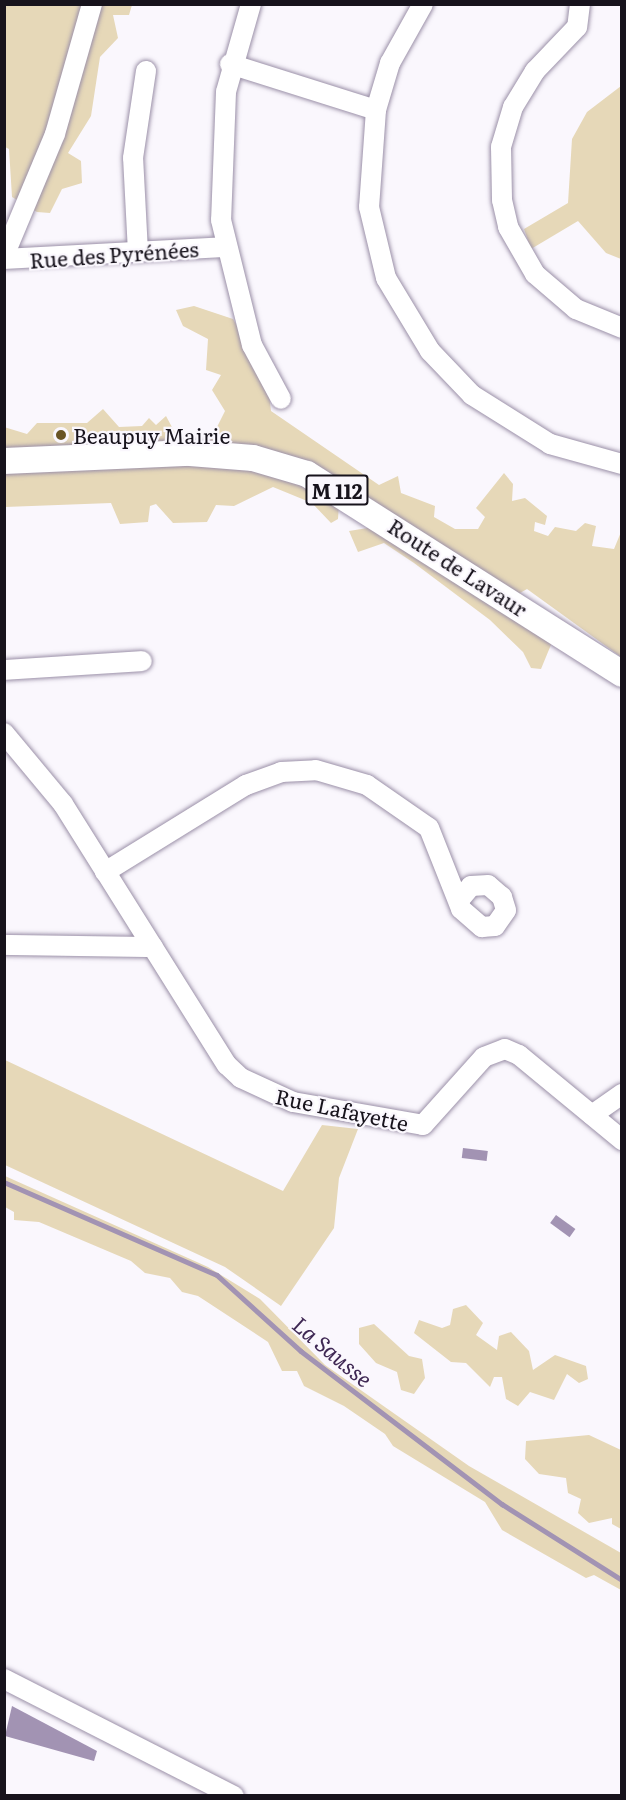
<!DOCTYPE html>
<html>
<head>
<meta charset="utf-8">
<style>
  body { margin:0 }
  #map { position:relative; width:626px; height:1800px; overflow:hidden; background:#faf7fd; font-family:Literata,serif }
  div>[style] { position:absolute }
  .green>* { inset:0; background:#e6d8b8 }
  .water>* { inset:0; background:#a293b3; transform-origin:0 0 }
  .stream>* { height:4.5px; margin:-2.25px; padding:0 2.25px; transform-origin:2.25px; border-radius:2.25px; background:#a293b3 }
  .roads { filter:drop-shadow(0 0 2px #9b90a8) drop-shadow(0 0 2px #9b90a8) }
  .minor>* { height:20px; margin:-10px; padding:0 10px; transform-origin:10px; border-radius:10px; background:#fff }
  .major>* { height:26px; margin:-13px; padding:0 13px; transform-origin:13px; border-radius:13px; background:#fff }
  .dots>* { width:16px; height:16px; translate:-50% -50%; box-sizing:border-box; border:3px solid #faf7fd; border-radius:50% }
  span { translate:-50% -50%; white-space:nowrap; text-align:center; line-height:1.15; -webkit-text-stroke:4.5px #faf7fd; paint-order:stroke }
  .shield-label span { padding:2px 4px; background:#faf7fd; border:2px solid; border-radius:4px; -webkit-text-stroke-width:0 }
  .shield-label { font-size:20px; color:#17131c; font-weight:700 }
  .street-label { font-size:21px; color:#17131c }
  .poi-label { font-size:21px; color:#17131c }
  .left { translate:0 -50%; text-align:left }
  .water-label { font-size:22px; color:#3f2854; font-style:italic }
  .frame { position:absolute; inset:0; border:6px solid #17131c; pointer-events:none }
</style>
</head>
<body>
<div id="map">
  <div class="green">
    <div style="clip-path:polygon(5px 5px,132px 5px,129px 15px,113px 15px,118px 38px,100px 57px,91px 116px,68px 153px,81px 161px,82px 183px,62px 189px,50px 213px,37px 212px,12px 197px,9px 149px,5px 147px)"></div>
    <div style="clip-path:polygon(621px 86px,621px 259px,606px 253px,578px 221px,531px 249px,524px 229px,568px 203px,572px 139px,587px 112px)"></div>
    <div style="clip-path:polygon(194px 306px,233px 319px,267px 377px,271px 411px,379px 485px,398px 476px,401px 493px,435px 506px,434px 517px,455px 529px,478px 529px,485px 517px,476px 508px,504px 473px,513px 484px,512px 501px,525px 498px,547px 516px,545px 525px,535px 522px,534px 531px,548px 536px,555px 527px,576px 531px,585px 523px,596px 526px,592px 546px,614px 549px,621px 532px,621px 657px,527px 589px,520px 593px,524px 607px,555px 635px,541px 669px,531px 668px,523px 652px,490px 620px,414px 563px,384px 543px,358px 552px,349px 531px,386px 525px,385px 508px,351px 494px,339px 504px,338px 519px,331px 523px,312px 503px,273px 487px,234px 506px,216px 505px,207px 522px,173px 523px,156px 504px,150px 506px,148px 522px,120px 524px,111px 503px,5px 507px,4px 427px,27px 434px,37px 423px,87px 423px,103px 409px,119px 427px,142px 426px,149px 418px,156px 425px,166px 416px,180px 442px,209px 443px,225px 411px,212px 390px,221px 375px,206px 370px,208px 339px,183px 326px,176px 310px)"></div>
    <div style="clip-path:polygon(5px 1060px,283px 1191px,322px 1125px,358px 1129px,339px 1178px,334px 1228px,281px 1306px,225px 1267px,5px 1165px)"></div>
    <div style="clip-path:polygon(5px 1176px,208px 1267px,260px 1299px,325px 1365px,469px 1466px,621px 1553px,621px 1590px,594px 1575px,586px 1578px,502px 1530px,485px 1502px,393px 1446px,385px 1434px,344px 1406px,304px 1386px,297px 1371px,282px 1371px,268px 1342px,198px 1296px,182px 1292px,170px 1278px,145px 1273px,131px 1261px,39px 1222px,14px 1220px,14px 1212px,5px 1207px)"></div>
    <div style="clip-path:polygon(466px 1305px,483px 1323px,476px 1335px,497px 1350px,499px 1336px,511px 1332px,529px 1351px,533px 1370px,555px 1355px,586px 1366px,588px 1379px,579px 1383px,567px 1374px,554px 1400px,530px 1392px,518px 1406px,506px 1399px,502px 1377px,494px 1377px,490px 1387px,466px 1363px,451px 1362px,414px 1333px,419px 1320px,442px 1328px,450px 1325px,453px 1309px)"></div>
    <div style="clip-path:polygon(374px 1324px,409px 1356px,422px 1359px,425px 1378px,414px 1394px,401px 1390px,397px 1372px,376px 1363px,359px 1344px,359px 1328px)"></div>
    <div style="clip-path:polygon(589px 1435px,621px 1450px,621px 1529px,612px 1524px,612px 1518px,589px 1523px,578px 1513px,581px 1499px,568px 1493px,566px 1478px,539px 1474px,525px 1459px,526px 1441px)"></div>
  </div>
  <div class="water">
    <div style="left:463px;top:1148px;width:25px;height:10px;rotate:7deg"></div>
    <div style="left:556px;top:1215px;width:24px;height:10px;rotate:36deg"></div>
    <div style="clip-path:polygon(12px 1706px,97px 1751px,94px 1761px,5px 1736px)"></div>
  </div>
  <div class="stream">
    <div style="left:4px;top:1182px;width:232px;rotate:23.6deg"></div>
    <div style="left:217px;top:1275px;width:113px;rotate:42.1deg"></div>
    <div style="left:301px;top:1351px;width:253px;rotate:37.3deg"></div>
    <div style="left:502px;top:1504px;width:142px;rotate:32.3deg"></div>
  </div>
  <div class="roads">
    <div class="minor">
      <div style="left:251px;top:4px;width:91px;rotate:105.9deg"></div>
      <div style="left:226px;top:92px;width:128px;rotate:92.2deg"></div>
      <div style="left:221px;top:220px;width:129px;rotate:76.1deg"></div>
      <div style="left:252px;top:345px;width:61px;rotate:61.8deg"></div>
      <div style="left:423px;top:4px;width:68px;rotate:119.2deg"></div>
      <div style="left:390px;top:63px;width:49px;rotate:106.6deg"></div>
      <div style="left:376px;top:110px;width:97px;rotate:94.1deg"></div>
      <div style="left:369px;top:207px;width:73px;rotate:76.5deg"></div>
      <div style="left:386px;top:278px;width:85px;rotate:58.9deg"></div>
      <div style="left:430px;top:351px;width:61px;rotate:46.3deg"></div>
      <div style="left:472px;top:395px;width:92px;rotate:32.1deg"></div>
      <div style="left:550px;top:444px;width:75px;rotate:15.5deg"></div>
      <div style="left:580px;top:4px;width:23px;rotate:97deg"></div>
      <div style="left:577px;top:27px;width:61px;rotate:133.7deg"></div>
      <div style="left:535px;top:71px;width:42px;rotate:121.4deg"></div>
      <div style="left:513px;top:107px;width:42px;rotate:106.7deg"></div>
      <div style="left:501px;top:147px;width:53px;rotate:88.9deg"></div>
      <div style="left:502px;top:200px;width:28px;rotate:77deg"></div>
      <div style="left:508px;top:227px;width:54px;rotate:60.1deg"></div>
      <div style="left:535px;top:274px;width:54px;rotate:40.5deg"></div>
      <div style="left:576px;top:309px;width:50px;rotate:22.4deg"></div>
      <div style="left:230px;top:64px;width:153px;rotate:17.5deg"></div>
      <div style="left:138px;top:252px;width:94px;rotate:-93deg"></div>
      <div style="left:133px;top:158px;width:88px;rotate:-81.5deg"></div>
      <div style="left:4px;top:256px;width:132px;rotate:-67.3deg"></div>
      <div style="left:55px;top:134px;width:135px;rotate:-74.1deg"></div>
      <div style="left:4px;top:259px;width:219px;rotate:-3.1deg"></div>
      <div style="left:4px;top:670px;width:138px;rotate:-3.7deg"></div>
      <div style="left:4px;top:733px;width:92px;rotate:50.3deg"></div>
      <div style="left:63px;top:804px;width:308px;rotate:57.9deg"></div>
      <div style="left:227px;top:1065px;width:19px;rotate:43deg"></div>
      <div style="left:241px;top:1078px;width:57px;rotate:24.8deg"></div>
      <div style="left:293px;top:1102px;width:132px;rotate:10deg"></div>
      <div style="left:423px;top:1125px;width:91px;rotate:-48.1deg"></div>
      <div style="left:484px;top:1057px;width:22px;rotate:-21deg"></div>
      <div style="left:505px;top:1049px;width:15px;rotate:23deg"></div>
      <div style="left:519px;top:1055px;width:134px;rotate:39.5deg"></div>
      <div style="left:105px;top:872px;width:166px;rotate:-31.7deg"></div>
      <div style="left:246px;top:785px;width:37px;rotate:-20deg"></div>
      <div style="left:281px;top:772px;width:35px;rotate:-3deg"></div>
      <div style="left:316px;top:770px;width:53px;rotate:16.4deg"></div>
      <div style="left:367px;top:785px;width:75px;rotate:34.7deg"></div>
      <div style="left:429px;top:828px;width:87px;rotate:68.4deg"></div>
      <div style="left:461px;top:909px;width:28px;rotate:41deg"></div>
      <div style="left:482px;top:927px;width:13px;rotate:-4deg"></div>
      <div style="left:495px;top:926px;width:19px;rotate:-55deg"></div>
      <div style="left:506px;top:910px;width:14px;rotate:-107deg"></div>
      <div style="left:502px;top:897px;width:18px;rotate:-139deg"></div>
      <div style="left:488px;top:885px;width:17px;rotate:177deg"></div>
      <div style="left:471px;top:886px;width:17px;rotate:130deg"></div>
      <div style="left:4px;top:945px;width:149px;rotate:0.8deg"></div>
      <div style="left:592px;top:1115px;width:37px;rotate:-35deg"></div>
      <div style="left:4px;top:1679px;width:258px;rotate:27deg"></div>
    </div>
    <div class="major">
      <div style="left:4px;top:461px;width:186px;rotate:-2.5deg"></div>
      <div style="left:190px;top:453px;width:63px;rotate:4.5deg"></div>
      <div style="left:253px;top:458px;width:56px;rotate:16.5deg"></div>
      <div style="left:307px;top:474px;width:373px;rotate:32.4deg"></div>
    </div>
  </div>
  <div class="dots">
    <div style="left:61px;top:435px;background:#695423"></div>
  </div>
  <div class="shield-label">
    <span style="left:337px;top:490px">M 112</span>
  </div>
  <div class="street-label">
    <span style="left:114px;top:254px;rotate:-4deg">Rue des Pyrénées</span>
    <span style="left:458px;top:567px;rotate:33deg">Route de Lavaur</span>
    <span style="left:342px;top:1109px;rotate:12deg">Rue Lafayette</span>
  </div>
  <div class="poi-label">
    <span class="left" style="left:73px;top:435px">Beaupuy Mairie</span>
  </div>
  <div class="water-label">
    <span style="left:333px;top:1351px;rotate:40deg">La Sausse</span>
  </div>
  <div class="frame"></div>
</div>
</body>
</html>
